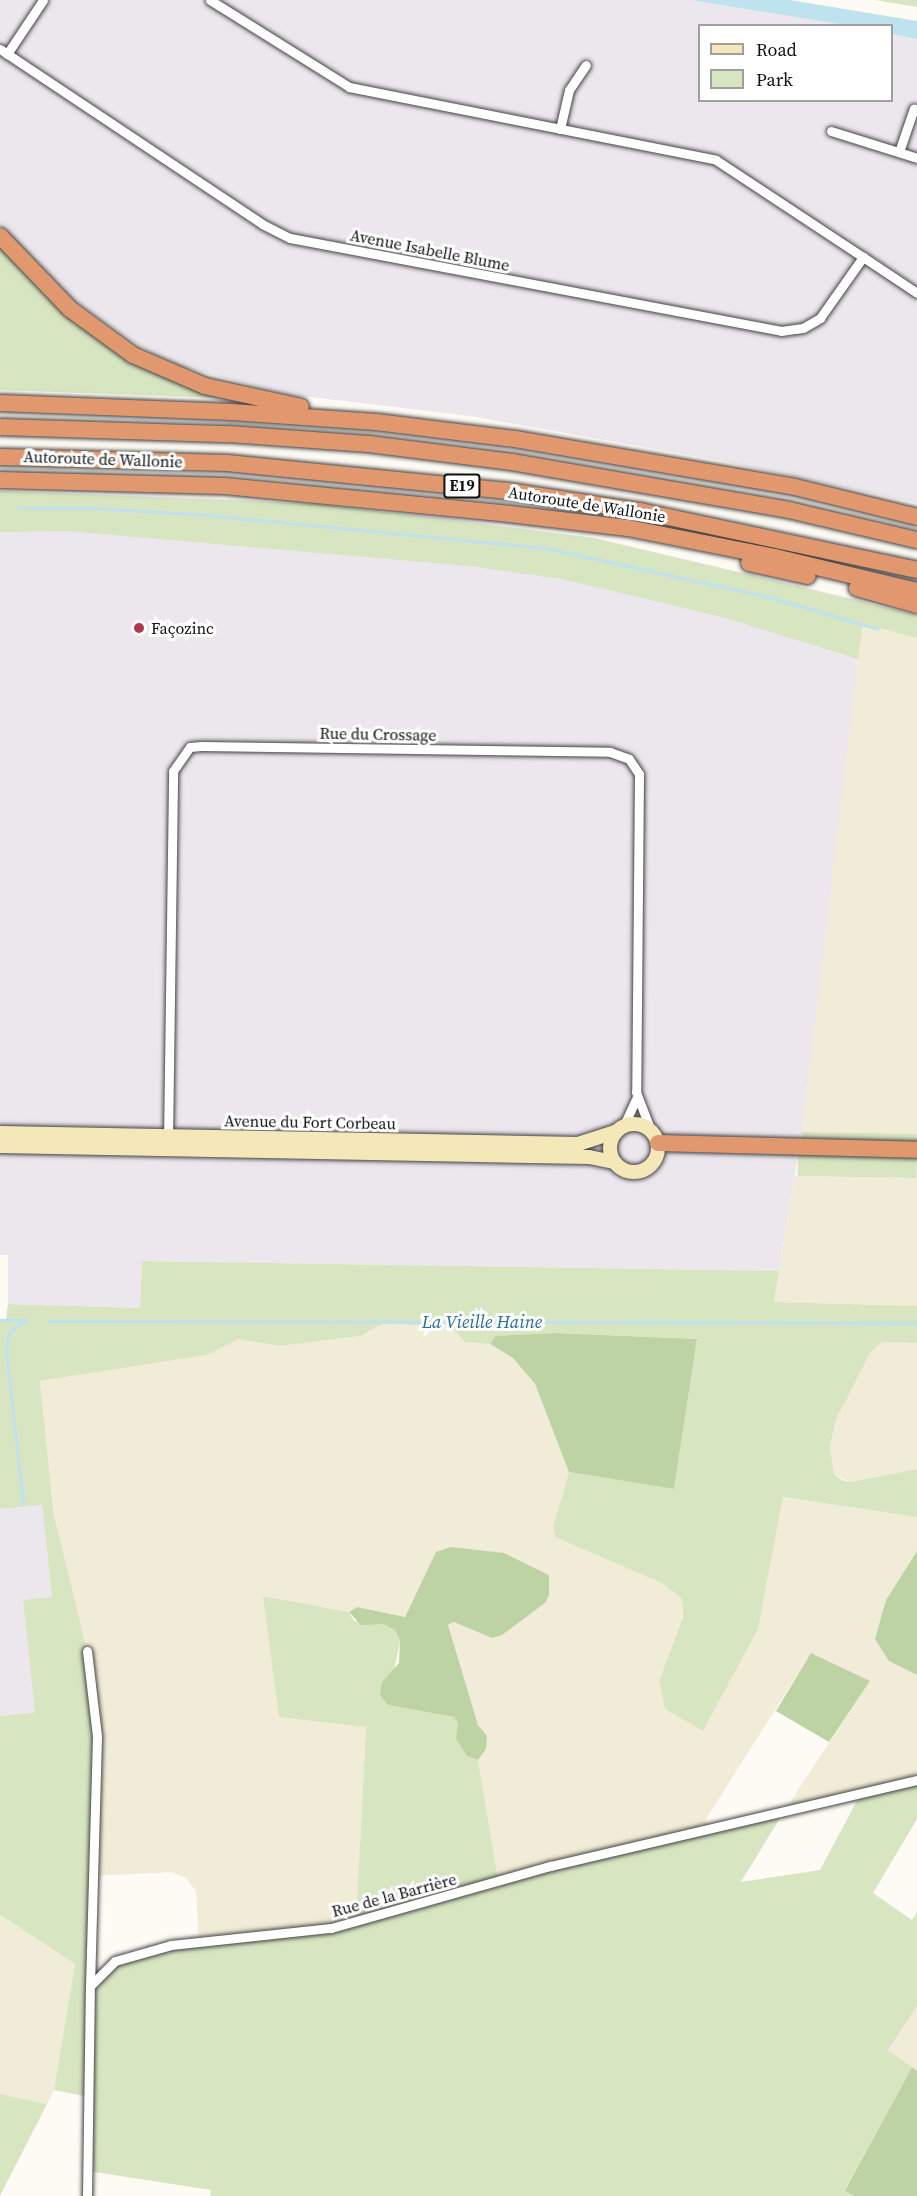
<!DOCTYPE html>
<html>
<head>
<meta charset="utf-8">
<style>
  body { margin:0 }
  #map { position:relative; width:917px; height:2196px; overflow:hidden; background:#fefbf4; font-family:"Source Serif 4",serif }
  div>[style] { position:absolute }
  .industrial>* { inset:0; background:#ece6ed }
  .farmland>* { inset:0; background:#f1ecd7 }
  .green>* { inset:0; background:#d7e5c1; transform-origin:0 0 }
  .forest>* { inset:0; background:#bdd3a3 }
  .water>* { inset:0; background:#bfe2ef }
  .stream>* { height:3px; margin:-1.5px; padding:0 1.5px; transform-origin:1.5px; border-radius:1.5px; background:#bfe2ef }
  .roads { filter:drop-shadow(0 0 2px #434343) drop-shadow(0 0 2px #434343) }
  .street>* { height:9px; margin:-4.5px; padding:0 4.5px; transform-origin:4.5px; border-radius:4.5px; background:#fff }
  .secondary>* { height:14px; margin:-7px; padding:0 7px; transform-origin:7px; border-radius:7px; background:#f5e8b8 }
  .secondary>.ring { margin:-7px; padding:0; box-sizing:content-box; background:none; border:14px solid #f5e8b8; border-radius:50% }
  .highway>* { height:16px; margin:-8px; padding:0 8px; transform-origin:8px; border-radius:8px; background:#e2986e }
  .dots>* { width:16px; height:16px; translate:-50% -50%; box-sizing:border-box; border:3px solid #fff; border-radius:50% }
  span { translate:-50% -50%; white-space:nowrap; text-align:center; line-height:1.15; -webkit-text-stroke:6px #fff; paint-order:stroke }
  .shield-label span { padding:2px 4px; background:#fff; border:2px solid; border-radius:4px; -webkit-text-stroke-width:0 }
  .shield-label { font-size:15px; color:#101010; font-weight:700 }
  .street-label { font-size:16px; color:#101010 }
  .poi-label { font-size:16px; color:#101010 }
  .left { translate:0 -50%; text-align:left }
  .water-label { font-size:18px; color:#286f93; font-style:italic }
  .legend { position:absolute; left:698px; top:24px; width:195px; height:78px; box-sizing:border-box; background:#fff; border:2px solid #9f9f9f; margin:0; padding:8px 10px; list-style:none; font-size:18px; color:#101010 }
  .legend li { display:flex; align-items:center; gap:12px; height:30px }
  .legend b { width:30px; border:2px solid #9f9f9f }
</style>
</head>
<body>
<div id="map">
  <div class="industrial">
    <div style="clip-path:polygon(0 0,690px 0,845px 25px,700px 26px,700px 100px,892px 100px,892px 34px,917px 39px,917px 503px,717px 460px,470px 416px,285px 394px,180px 366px,141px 347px,74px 300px,0 225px)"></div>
    <div style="clip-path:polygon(0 491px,252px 500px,446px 518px,594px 538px,867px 602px,802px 1132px,779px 1271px,142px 1261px,140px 1308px,8px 1304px,8px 1255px,0 1255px)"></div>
    <div style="clip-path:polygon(42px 1505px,52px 1597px,23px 1601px,36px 1712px,0 1716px,0 1509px)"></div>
  </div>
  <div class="farmland">
    <div style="clip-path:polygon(862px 624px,917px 638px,917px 1135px,802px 1132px)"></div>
    <div style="clip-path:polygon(795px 1176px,917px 1178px,917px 1306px,774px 1302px)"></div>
    <div style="clip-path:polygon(381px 1324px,450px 1326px,465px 1342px,490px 1344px,513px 1358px,535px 1384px,569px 1472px,553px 1527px,555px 1537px,662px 1583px,682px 1599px,683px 1616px,659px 1681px,665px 1709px,702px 1730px,758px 1629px,783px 1497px,917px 1517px,917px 1551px,886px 1600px,889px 1661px,917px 1675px,917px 1780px,783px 1813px,870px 1681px,811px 1653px,706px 1819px,709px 1829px,497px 1881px,478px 1760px,486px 1749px,487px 1736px,478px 1725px,448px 1625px,454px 1622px,492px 1638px,549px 1575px,528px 1565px,413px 1599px,405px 1617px,357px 1607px,349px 1612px,263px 1596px,366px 1727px,356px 1922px,199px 1943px,196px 1891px,186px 1878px,172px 1872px,93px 1876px,40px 1381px,207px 1355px,239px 1339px,280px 1346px,360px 1336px)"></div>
    <div style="clip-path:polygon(882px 1342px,917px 1343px,917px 1469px,851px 1482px,834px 1475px,830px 1446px,836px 1419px,847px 1396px,870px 1353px)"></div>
    <div style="clip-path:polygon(0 1915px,75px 1964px,54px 2090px,47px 2104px,0 2094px)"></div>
    <div style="clip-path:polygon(917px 2006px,917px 2071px,888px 2050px)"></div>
  </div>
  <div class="green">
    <div style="clip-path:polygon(875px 0,917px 0,917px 7px)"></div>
    <div style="clip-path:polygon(0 244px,138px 365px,221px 398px,0 390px)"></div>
    <div style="clip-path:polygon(0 491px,318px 504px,594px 538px,917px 615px,917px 638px,863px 624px,858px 659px,722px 617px,562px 579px,469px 566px,67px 531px,0 532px)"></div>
    <div style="left:802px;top:1132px;width:115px;height:9px;rotate:1deg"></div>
    <div style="left:798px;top:1152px;width:119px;height:24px;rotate:1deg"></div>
    <div style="clip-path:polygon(142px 1261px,779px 1271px,774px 1302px,917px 1306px,917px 1343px,882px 1342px,870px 1353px,836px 1419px,830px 1446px,834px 1475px,842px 1480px,851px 1482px,917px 1469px,917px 1517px,783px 1497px,758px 1629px,703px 1731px,665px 1709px,659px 1681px,683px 1617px,682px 1599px,662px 1583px,555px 1537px,553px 1527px,569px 1472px,674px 1489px,697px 1339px,555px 1333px,495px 1336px,490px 1344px,465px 1342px,450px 1326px,382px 1324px,360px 1336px,280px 1346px,239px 1339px,207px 1355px,40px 1381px,54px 1516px,87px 1651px,97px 1736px,90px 1985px,130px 1955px,356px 1922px,366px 1727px,279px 1717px,263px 1596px,349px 1612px,354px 1621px,383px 1624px,395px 1630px,400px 1641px,387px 1705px,454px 1717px,458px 1723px,467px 1756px,478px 1760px,498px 1881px,783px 1813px,741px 1882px,820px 1870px,861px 1793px,917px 1780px,917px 1819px,873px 1893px,912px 1920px,917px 1912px,917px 2006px,888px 2050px,912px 2067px,845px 2189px,854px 2196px,210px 2196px,211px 2190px,88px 2171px,89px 2097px,54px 2090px,75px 1964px,0 1915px,0 1716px,35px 1712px,23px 1600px,52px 1597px,42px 1505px,0 1509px,0 1320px,6px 1320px,8px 1304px,140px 1308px)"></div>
    <div style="clip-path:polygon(0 2094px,47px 2104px,0 2196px)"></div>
  </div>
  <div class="forest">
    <div style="clip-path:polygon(555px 1333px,697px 1339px,674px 1489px,569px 1472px,535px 1384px,513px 1358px,490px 1344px,495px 1336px)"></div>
    <div style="clip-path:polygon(451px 1547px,504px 1553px,549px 1575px,549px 1595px,545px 1603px,502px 1635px,492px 1638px,454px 1622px,448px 1625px,478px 1725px,487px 1736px,486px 1749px,478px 1760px,467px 1756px,456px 1739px,458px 1723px,454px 1717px,388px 1705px,380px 1695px,382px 1682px,399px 1663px,400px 1641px,395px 1630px,383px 1624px,361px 1625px,349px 1612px,357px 1607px,405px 1617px,436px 1552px)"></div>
    <div style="clip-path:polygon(917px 1551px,917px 1675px,889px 1661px,875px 1639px,886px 1600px)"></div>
    <div style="clip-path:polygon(811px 1653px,870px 1681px,829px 1742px,776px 1711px)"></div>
    <div style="clip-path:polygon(912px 2067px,917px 2071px,917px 2196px,854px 2196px,845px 2190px)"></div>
  </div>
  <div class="water">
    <div style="clip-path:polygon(690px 0,790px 0,917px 21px,917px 39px,892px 34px,892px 26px,845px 25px)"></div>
  </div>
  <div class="stream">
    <div style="left:18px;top:508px;width:78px"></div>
    <div style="left:96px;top:508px;width:112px;rotate:3.6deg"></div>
    <div style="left:208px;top:515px;width:340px;rotate:5.6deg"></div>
    <div style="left:546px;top:548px;width:232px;rotate:12.4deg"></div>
    <div style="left:773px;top:598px;width:109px;rotate:16.4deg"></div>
    <div style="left:0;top:1320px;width:28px"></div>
    <div style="left:48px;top:1321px;width:869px;rotate:0.13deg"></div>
    <div style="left:23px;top:1504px;width:155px;rotate:-96.3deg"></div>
    <div style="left:6px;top:1350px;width:18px;rotate:-81deg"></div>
    <div style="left:9px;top:1332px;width:19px;rotate:-35deg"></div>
  </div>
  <div class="roads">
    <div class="street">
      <div style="left:210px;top:0;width:164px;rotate:32deg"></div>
      <div style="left:349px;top:87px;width:374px;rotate:11.2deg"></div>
      <div style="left:716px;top:160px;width:176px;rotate:33.4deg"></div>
      <div style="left:0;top:49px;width:315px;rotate:33.7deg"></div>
      <div style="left:262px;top:224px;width:31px;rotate:27deg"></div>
      <div style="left:290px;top:238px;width:500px;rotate:10.7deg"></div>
      <div style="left:781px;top:331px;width:22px;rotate:-8deg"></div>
      <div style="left:803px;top:328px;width:20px;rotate:-30deg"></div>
      <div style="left:820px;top:318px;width:75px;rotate:-54.8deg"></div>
      <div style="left:863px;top:257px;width:65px;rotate:33.7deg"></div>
      <div style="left:7px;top:54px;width:65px;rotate:-56.3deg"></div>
      <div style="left:560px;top:129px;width:40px;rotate:-77deg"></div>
      <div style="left:569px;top:90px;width:30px;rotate:-56deg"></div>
      <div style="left:831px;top:131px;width:90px;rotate:17.4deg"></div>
      <div style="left:899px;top:152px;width:46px;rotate:-71.2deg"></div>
      <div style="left:623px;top:1127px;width:33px;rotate:-65deg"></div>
      <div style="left:168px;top:1140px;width:369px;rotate:-89.2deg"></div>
      <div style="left:173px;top:771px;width:29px;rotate:-55deg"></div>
      <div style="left:190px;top:747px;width:11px;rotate:-5deg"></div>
      <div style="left:201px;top:746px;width:409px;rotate:0.8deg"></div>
      <div style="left:610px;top:752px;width:20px;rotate:20deg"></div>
      <div style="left:629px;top:759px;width:18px;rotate:56deg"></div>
      <div style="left:639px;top:774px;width:318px;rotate:90.5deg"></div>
      <div style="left:636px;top:1092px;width:42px;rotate:69deg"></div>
      <div style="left:87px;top:1651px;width:86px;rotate:83.3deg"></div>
      <div style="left:97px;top:1736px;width:248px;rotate:91.6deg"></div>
      <div style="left:87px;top:2196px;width:210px;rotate:-89.2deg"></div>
      <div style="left:90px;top:1986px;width:35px;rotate:-45deg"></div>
      <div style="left:115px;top:1961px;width:58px;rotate:-15.9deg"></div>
      <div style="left:171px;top:1945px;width:161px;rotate:-6.1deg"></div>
      <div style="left:331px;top:1928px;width:228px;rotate:-15.8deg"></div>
      <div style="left:550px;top:1866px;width:377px;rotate:-13.2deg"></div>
    </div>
    <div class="secondary">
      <div class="ring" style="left:610px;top:1124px;width:34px;height:34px"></div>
      <div style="left:0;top:1133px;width:578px;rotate:1.09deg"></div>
      <div style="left:578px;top:1144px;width:40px;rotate:-18deg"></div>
      <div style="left:0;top:1146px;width:589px;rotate:1.07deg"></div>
      <div style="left:589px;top:1157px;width:25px;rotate:11deg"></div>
    </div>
    <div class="highway">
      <div style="left:0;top:236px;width:101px;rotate:46.2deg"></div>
      <div style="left:70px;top:309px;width:78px;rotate:36.1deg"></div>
      <div style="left:133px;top:355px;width:78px;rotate:23.3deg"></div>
      <div style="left:205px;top:386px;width:98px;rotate:12.3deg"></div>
      <div style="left:0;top:403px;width:232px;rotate:2.2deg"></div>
      <div style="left:232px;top:412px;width:144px;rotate:4deg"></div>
      <div style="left:376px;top:422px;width:140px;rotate:7deg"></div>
      <div style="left:515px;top:439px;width:284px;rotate:9.7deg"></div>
      <div style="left:795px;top:487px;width:126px;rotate:13.8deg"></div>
      <div style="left:0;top:427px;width:229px;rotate:1.8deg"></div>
      <div style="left:229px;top:434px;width:140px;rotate:4.1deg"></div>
      <div style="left:369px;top:444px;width:144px;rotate:7.2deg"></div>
      <div style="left:512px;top:462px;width:281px;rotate:9.8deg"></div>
      <div style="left:789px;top:510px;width:131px;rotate:13.2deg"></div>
      <div style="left:0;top:457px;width:227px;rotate:1.5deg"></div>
      <div style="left:227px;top:463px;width:282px;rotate:5.7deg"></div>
      <div style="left:508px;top:491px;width:134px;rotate:8.6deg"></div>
      <div style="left:640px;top:511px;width:283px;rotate:12deg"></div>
      <div style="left:0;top:480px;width:225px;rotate:1.5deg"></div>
      <div style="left:225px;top:486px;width:277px;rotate:5.6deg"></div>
      <div style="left:501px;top:513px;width:128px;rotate:6.7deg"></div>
      <div style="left:628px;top:528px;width:150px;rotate:11.2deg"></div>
      <div style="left:775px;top:557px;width:146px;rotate:13.5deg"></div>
      <div style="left:749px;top:563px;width:60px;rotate:12.4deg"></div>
      <div style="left:857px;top:588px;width:62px;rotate:15.8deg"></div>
      <div style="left:658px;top:1143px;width:259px;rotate:1.5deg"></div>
    </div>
  </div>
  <div class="dots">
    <div style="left:139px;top:628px;background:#af394a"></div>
  </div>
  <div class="shield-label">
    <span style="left:462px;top:486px">E19</span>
  </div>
  <div class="street-label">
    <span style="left:430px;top:250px;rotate:11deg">Avenue Isabelle Blume</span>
    <span style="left:103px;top:459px;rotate:2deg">Autoroute de Wallonie</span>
    <span style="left:587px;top:504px;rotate:9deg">Autoroute de Wallonie</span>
    <span style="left:378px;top:734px;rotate:1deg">Rue du Crossage</span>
    <span style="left:310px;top:1122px;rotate:1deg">Avenue du Fort Corbeau</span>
    <span style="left:394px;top:1895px;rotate:-15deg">Rue de la Barrière</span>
  </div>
  <div class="poi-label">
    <span class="left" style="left:151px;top:628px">Façozinc</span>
  </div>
  <div class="water-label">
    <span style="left:482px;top:1322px">La Vieille Haine</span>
  </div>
  <ul class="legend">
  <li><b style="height:8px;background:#f5e8b8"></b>Road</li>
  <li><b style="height:16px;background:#d7e5c1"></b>Park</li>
  </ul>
</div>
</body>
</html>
